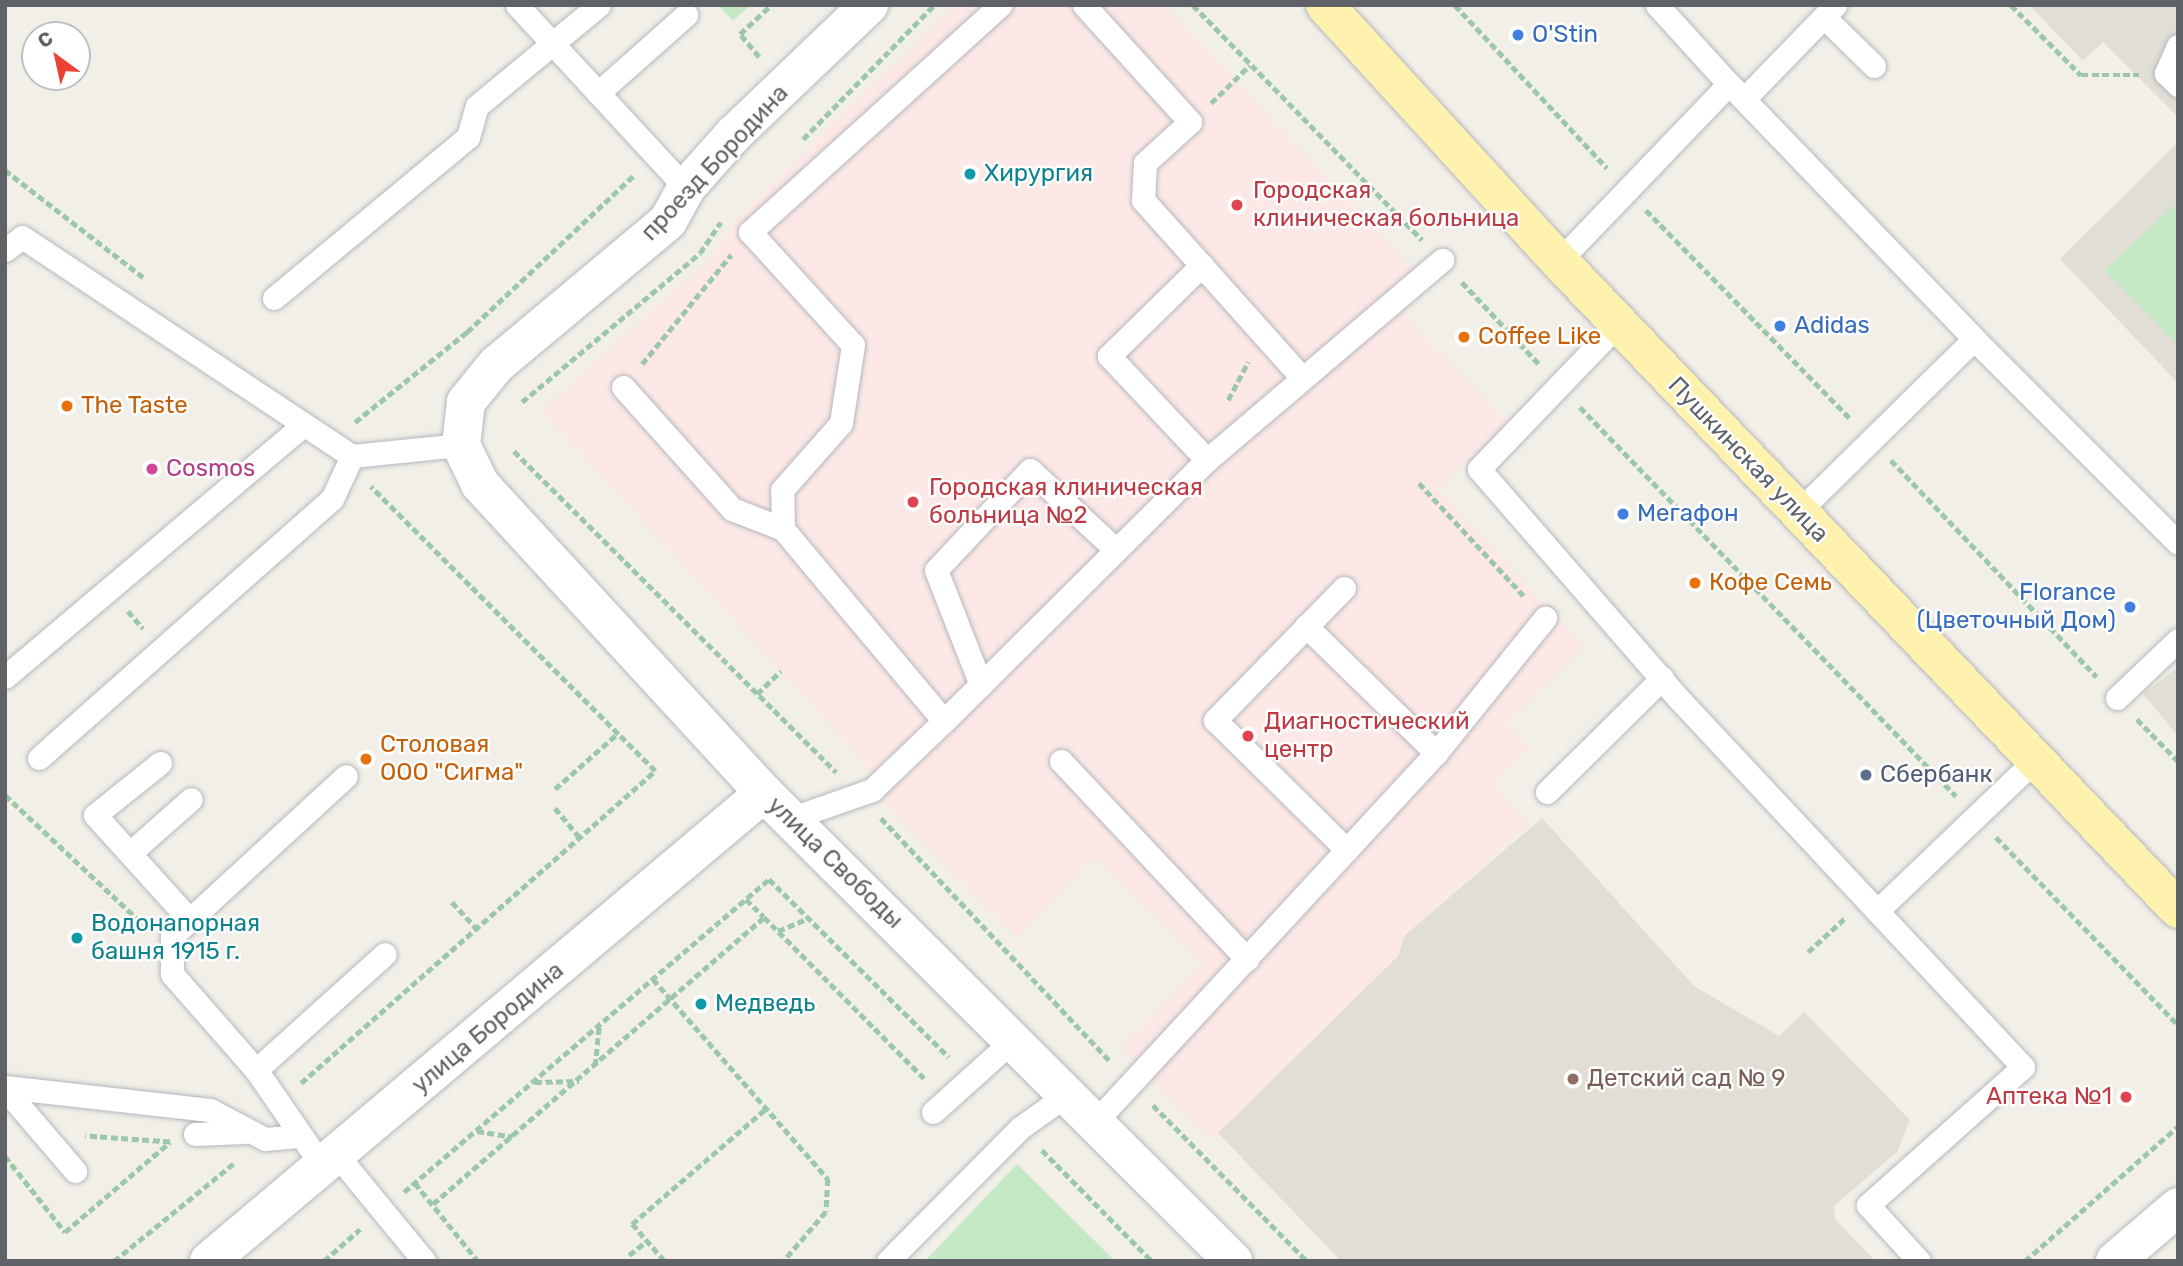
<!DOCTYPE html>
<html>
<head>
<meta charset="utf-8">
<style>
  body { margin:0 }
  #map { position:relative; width:2183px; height:1266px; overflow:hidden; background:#f1efe8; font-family:Rubik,sans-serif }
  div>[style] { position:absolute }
  .education>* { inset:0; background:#e1ded6 }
  .medical>* { inset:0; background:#fce8e6 }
  .green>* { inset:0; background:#c5e8c5 }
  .path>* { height:4.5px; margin-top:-2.25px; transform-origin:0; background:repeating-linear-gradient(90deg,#9cc7a9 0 7px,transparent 0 10.5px) }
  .roads { filter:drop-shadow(0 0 2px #b5b8bc) drop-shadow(0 0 2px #b5b8bc) }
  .lane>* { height:23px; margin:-11.5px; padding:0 11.5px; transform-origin:11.5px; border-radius:11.5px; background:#fff }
  .street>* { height:38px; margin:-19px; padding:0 19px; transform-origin:19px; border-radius:19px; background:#fff }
  .secondary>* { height:38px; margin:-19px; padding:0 19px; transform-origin:19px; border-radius:19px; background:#fff }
  .primary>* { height:38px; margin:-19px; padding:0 19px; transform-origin:19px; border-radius:19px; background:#fff2af }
  .dots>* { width:19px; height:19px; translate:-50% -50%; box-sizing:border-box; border:4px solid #fff; border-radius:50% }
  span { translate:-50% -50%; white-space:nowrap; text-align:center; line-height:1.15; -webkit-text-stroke:5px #fff; paint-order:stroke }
  .shop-label { font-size:24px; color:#366cbe }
  .left { translate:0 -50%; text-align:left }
  .right { translate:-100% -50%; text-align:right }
  .street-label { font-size:24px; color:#5f6368 }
  .culture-label { font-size:24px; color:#0d838f }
  .health-label { font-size:24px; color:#be3a42 }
  .food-label { font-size:24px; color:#c56008 }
  .hotel-label { font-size:24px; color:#b23c85 }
  .service-label { font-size:24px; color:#4e5e75 }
  .education-label { font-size:24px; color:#785e54 }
  .frame { position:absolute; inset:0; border:7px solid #5f6368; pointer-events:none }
  .north { position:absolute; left:21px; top:21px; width:70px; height:70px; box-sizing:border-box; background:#fff; border:2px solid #bfc1c3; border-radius:50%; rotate:327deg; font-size:19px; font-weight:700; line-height:28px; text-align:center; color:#5f6368 }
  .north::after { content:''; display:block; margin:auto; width:24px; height:32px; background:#ea4335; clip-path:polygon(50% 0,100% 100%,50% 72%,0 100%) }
</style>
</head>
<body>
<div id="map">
  <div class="education">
    <div style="clip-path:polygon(2029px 5px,2178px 5px,2178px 117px,2103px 42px,2083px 61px)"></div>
    <div style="clip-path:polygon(2178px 142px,2178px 383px,2060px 259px)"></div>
    <div style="clip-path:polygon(2178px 667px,2178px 736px,2143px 694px)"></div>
    <div style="clip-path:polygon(1542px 818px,1694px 986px,1779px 1036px,1804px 1012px,1910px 1120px,1897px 1152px,1834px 1206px,1835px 1219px,1875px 1261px,1341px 1261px,1218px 1133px,1398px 956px,1404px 936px)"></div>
  </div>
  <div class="medical">
    <div style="clip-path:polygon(956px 5px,1164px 5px,1430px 287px,1402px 313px,1507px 422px,1438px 490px,1584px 646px,1507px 724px,1529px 748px,1492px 783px,1528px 824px,1404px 936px,1399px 955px,1211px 1140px,1121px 1048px,1203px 963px,1095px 857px,1017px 937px,872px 790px,865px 762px,542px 411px,712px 257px,737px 217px)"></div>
  </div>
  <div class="green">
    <div style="clip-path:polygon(718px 5px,750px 5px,733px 21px)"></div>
    <div style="clip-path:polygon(2173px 205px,2178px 210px,2178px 345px,2105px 271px)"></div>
    <div style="clip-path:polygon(1017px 1164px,1115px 1261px,925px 1261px)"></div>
  </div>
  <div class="path">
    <div style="left:1193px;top:5px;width:328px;rotate:45.7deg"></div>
    <div style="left:1455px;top:5px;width:223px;rotate:47deg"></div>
    <div style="left:2011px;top:5px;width:99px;rotate:45deg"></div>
    <div style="left:2081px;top:75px;width:58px"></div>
    <div style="left:759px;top:57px;width:30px;rotate:-130deg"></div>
    <div style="left:740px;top:34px;width:42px;rotate:-43.1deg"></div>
    <div style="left:1211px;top:103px;width:54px;rotate:-44.3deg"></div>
    <div style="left:803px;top:139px;width:187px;rotate:-45.6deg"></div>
    <div style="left:5px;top:170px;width:175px;rotate:37.8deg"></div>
    <div style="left:1646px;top:210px;width:293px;rotate:45.6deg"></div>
    <div style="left:1462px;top:282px;width:114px;rotate:46.8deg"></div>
    <div style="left:642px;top:364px;width:141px;rotate:-50.8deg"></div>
    <div style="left:1228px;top:400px;width:43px;rotate:-62.2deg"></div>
    <div style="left:522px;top:402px;width:232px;rotate:-39.9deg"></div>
    <div style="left:700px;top:253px;width:37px;rotate:-56deg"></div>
    <div style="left:1580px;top:407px;width:541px;rotate:45.97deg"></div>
    <div style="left:355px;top:422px;width:144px;rotate:-38.8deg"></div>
    <div style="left:467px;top:332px;width:229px;rotate:-43.2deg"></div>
    <div style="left:514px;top:451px;width:455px;rotate:44.9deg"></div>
    <div style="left:1891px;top:460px;width:299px;rotate:46.5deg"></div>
    <div style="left:1419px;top:483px;width:156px;rotate:47.1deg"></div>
    <div style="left:128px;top:611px;width:23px;rotate:49deg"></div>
    <div style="left:757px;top:694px;width:33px;rotate:-44deg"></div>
    <div style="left:2137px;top:719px;width:59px;rotate:45.7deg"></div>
    <div style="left:555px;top:789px;width:83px;rotate:-41.6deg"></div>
    <div style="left:5px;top:795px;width:192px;rotate:43.1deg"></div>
    <div style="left:555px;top:808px;width:39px;rotate:50deg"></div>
    <div style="left:881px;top:818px;width:334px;rotate:46.7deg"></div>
    <div style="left:1996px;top:837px;width:262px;rotate:45.9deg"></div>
    <div style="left:746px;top:899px;width:25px;rotate:45deg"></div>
    <div style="left:452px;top:902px;width:37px;rotate:47deg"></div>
    <div style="left:778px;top:931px;width:33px;rotate:-23deg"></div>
    <div style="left:1808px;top:952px;width:50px;rotate:-42.6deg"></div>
    <div style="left:653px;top:979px;width:266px;rotate:48.8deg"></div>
    <div style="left:828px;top:1179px;width:33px;rotate:93deg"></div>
    <div style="left:826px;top:1212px;width:65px;rotate:130.6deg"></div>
    <div style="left:595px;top:1066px;width:40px;rotate:-84.3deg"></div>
    <div style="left:535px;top:1082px;width:44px;rotate:-1.3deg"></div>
    <div style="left:301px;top:1083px;width:472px;rotate:-41.4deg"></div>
    <div style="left:655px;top:771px;width:402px;rotate:-135deg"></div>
    <div style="left:1153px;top:1105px;width:219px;rotate:45.4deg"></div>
    <div style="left:477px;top:1131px;width:36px;rotate:9deg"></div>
    <div style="left:1042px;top:1150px;width:156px;rotate:45.3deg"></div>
    <div style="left:5px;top:1156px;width:97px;rotate:51.7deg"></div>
    <div style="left:65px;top:1232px;width:138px;rotate:-40.6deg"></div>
    <div style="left:170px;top:1142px;width:85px;rotate:-176deg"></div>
    <div style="left:415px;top:1183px;width:100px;rotate:51.1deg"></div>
    <div style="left:404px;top:1192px;width:481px;rotate:-40.6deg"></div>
    <div style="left:769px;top:879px;width:253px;rotate:44.7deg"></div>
    <div style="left:433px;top:1204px;width:438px;rotate:-40.9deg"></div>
    <div style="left:764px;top:917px;width:230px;rotate:45.2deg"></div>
    <div style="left:629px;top:1255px;width:23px;rotate:-38deg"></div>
    <div style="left:114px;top:1261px;width:154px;rotate:-39.2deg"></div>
    <div style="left:324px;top:1261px;width:48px;rotate:-41.6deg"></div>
    <div style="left:664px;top:1261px;width:49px;rotate:-130.9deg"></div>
    <div style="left:632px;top:1224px;width:178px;rotate:-40.7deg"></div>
    <div style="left:2025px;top:1261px;width:204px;rotate:-41.4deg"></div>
  </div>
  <div class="roads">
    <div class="lane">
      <div style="left:517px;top:5px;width:249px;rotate:47.3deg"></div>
      <div style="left:1084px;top:5px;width:158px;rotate:47.8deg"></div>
      <div style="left:1190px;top:122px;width:61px;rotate:137.7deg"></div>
      <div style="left:1145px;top:163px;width:37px;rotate:93deg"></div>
      <div style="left:1143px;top:200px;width:239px;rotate:48.2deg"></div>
      <div style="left:1657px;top:5px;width:107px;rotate:47.7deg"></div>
      <div style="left:1824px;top:17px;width:70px;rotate:44.4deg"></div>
      <div style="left:2178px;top:46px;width:30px;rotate:114deg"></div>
      <div style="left:2166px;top:73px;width:17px;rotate:45deg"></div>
      <div style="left:598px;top:93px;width:118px;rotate:-41.6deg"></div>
      <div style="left:1744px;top:99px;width:131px;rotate:-45.9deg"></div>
      <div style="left:5px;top:250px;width:21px;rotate:-37deg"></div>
      <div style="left:22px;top:237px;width:396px;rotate:33.6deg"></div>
      <div style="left:352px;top:456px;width:110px;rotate:-5.8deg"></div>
      <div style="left:1559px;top:261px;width:245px;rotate:-46.2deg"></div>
      <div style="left:1729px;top:84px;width:354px;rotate:46.1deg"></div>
      <div style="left:274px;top:298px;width:252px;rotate:-39.7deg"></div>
      <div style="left:468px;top:137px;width:32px;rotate:-74deg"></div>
      <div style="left:477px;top:106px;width:158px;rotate:-39.6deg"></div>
      <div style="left:1618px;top:324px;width:201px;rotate:133.8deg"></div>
      <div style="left:1479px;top:469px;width:303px;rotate:49deg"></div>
      <div style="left:1678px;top:698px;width:505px;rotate:46.93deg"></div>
      <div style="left:2023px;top:1067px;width:208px;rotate:138.3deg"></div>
      <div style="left:1868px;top:1205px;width:76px;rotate:47.7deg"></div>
      <div style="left:623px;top:387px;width:164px;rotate:48.2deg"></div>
      <div style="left:732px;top:509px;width:55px;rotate:21.4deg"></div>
      <div style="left:1207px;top:460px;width:309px;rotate:-40.4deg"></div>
      <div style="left:1798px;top:512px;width:247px;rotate:-44.5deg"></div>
      <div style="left:1974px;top:339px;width:288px;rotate:45deg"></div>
      <div style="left:1344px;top:588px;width:185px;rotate:134.3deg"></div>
      <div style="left:1215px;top:720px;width:185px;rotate:44.6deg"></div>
      <div style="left:1306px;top:626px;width:182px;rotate:44.3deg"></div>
      <div style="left:5px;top:677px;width:387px;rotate:-40.2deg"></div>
      <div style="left:981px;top:685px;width:123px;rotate:-111.4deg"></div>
      <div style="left:936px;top:570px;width:137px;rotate:-46.8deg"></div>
      <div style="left:1030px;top:470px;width:117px;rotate:42.9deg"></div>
      <div style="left:2117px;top:698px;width:84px;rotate:-43.6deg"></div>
      <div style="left:944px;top:721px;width:371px;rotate:-44.8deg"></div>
      <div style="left:1207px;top:460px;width:143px;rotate:-133.3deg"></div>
      <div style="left:1109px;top:356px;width:130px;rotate:-44.4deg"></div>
      <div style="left:39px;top:758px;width:391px;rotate:-41.5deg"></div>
      <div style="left:332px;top:499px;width:47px;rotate:-65.1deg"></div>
      <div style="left:1061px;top:761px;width:272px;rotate:46.8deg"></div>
      <div style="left:160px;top:763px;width:83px;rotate:141.3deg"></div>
      <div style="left:95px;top:815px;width:142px;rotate:47.9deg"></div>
      <div style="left:1547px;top:792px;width:162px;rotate:-44.7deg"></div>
      <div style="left:792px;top:818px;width:85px;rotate:-19.3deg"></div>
      <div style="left:872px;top:790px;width:100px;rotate:-43.8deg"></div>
      <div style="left:944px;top:721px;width:251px;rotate:-130deg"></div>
      <div style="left:783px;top:529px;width:39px;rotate:-91deg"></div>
      <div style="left:782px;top:490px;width:89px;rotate:-48.6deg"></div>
      <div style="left:841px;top:423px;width:79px;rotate:-81.3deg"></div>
      <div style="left:853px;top:345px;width:153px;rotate:-132.3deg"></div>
      <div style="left:750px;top:232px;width:338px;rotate:-42.2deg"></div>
      <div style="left:130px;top:853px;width:81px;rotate:-41.5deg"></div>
      <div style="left:1877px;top:911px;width:217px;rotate:-43.7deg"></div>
      <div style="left:256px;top:1070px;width:173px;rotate:-42deg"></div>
      <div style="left:5px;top:1087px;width:206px;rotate:6.4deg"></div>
      <div style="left:210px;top:1110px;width:62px;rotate:27.8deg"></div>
      <div style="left:265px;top:1139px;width:33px;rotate:-5deg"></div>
      <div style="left:5px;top:1089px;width:108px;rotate:49.5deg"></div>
      <div style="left:933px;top:1112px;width:109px;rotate:-42deg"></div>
      <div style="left:1096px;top:1121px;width:501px;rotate:-47.26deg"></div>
      <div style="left:1436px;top:753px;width:174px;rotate:-51.1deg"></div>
      <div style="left:195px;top:1134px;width:49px;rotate:-2.3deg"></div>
      <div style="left:337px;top:1155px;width:137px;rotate:50.6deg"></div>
      <div style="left:323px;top:1167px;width:118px;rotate:-124.6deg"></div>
      <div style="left:256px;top:1070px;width:128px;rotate:-131.2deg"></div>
      <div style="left:172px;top:974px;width:38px;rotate:-90deg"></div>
      <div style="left:172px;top:936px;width:236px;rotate:-42.6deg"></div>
      <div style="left:888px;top:1261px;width:187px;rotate:-45.2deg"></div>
      <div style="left:1020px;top:1128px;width:60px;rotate:-35.5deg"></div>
    </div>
    <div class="street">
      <div style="left:764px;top:793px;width:663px;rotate:44.94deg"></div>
    </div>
    <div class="secondary">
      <div style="left:209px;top:1261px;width:726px;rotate:-40.14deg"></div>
      <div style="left:764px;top:793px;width:420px;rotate:-132.6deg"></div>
      <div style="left:480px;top:484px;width:43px;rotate:-116deg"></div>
      <div style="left:461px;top:445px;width:43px;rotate:-83.4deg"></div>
      <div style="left:466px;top:402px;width:48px;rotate:-51deg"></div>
      <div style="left:496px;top:365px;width:224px;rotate:-39.9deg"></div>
      <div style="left:668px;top:221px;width:38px;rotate:-61deg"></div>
      <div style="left:686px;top:188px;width:72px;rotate:-48.4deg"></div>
      <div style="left:734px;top:134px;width:187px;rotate:-43.7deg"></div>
      <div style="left:2115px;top:1261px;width:83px;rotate:-40.6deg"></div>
    </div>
    <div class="primary">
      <div style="left:1325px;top:5px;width:347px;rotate:47.6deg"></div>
      <div style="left:1559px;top:261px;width:896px;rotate:46.31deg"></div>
    </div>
  </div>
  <div class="dots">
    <div style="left:1518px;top:35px;background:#3f7fe0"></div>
    <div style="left:970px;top:174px;background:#0f9aa8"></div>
    <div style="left:1237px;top:205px;background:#e0444e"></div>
    <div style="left:1780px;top:326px;background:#3f7fe0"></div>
    <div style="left:1464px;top:337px;background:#e8710a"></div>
    <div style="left:67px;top:406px;background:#e8710a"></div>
    <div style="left:152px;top:469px;background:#d1479c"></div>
    <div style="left:913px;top:502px;background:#e0444e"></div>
    <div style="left:1623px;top:514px;background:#3f7fe0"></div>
    <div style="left:1695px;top:583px;background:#e8710a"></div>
    <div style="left:2130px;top:607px;background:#3f7fe0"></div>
    <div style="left:1248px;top:736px;background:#e0444e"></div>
    <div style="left:366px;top:759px;background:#e8710a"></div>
    <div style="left:1866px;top:775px;background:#5c6f8a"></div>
    <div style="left:77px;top:938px;background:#0f9aa8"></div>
    <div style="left:701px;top:1004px;background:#0f9aa8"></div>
    <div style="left:1573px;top:1079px;background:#8d6e63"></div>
    <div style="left:2126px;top:1097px;background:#e0444e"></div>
  </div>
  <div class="shop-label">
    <span class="left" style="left:1532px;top:35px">O'Stin</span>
    <span class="left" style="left:1794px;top:326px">Adidas</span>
    <span class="left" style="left:1637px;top:514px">Мегафон</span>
    <span class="right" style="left:2116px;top:607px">Florance<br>(Цветочный Дом)</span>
  </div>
  <div class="street-label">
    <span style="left:715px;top:163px;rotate:-47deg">проезд Бородина</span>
    <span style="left:1748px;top:460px;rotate:46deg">Пушкинская улица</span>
    <span style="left:835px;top:863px;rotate:44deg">улица Свободы</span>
    <span style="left:488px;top:1028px;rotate:-40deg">улица Бородина</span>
  </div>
  <div class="culture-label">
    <span class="left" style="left:984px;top:174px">Хирургия</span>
    <span class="left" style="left:91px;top:938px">Водонапорная<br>башня 1915 г.</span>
    <span class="left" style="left:715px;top:1004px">Медведь</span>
  </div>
  <div class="health-label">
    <span class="left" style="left:1253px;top:205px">Городская<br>клиническая больница</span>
    <span class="left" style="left:929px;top:502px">Городская клиническая<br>больница №2</span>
    <span class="left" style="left:1264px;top:736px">Диагностический<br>центр</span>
    <span class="right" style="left:2112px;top:1097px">Аптека №1</span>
  </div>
  <div class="food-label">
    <span class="left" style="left:1478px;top:337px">Coffee Like</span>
    <span class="left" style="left:81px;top:406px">The Taste</span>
    <span class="left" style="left:1709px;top:583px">Кофе Семь</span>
    <span class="left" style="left:380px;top:759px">Столовая<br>ООО "Сигма"</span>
  </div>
  <div class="hotel-label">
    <span class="left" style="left:166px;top:469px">Cosmos</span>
  </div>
  <div class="service-label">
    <span class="left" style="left:1880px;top:775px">Сбербанк</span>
  </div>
  <div class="education-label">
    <span class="left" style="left:1587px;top:1079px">Детский сад № 9</span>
  </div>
  <div class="frame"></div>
  <div class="north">С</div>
</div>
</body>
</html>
